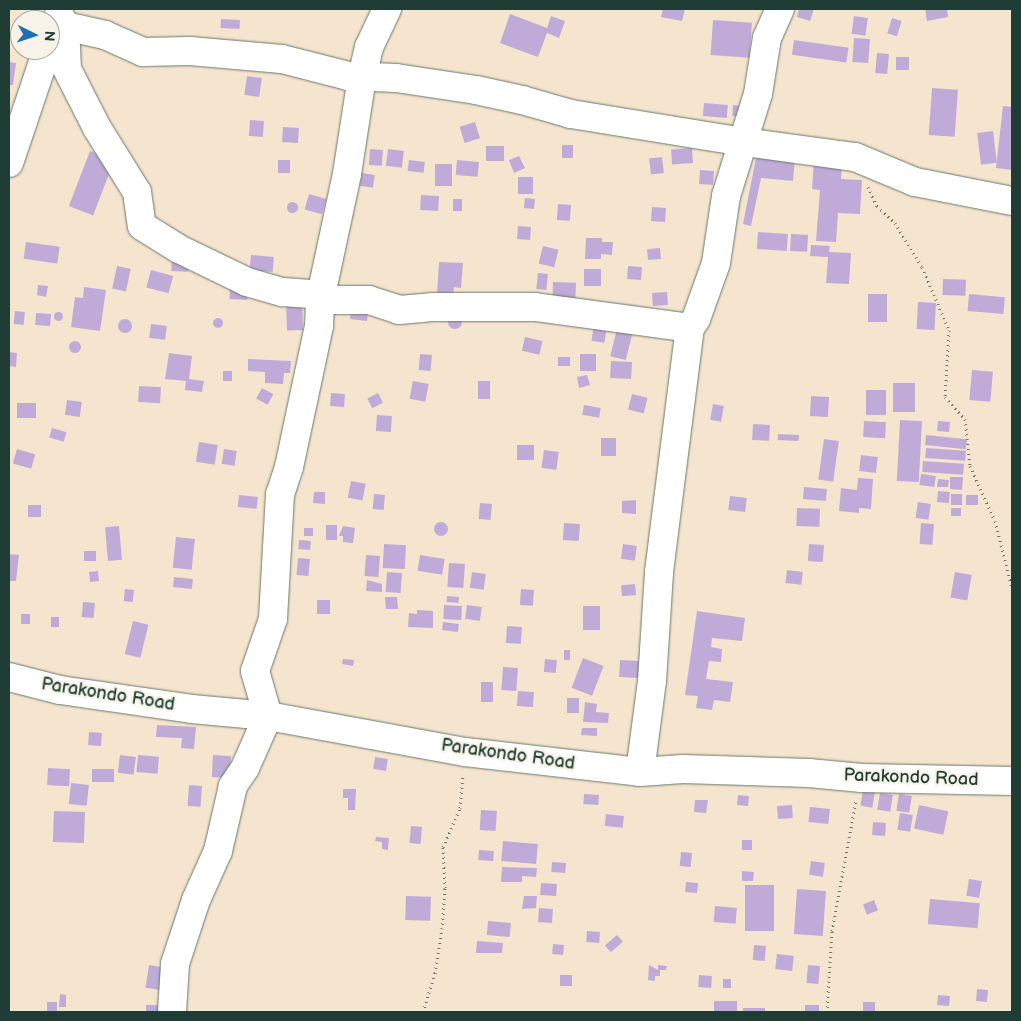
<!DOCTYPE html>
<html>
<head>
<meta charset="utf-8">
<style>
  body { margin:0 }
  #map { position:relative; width:1021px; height:1021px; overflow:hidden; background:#f5e5cf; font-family:"Balsamiq Sans",sans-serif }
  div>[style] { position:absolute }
  .building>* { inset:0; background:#c0abd8; transform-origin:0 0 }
  .round { border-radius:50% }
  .path>* { height:3px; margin-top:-1.5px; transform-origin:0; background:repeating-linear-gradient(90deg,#6a786a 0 1px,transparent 0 5px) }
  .roads { filter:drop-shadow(0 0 1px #6a786a) drop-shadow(0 0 1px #6a786a) }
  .minor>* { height:28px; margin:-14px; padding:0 14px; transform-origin:14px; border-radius:14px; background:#fff }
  span { translate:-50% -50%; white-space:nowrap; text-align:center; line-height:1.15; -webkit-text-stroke:4.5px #f7f3e8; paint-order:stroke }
  .street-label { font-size:18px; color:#1f3d34 }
  .frame { position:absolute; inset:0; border:10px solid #1f3d34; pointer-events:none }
  .north { position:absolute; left:10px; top:10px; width:50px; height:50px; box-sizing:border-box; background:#f7f3e8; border:1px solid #a1aaa0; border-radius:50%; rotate:94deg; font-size:14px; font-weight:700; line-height:20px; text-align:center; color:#1f3d34 }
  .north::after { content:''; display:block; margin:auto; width:18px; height:22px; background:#1f6fb2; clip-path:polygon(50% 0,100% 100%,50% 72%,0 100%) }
</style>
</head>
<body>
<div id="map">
  <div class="building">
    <div style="clip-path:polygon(663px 9px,685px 9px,682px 21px,661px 17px)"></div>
    <div style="clip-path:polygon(799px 9px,814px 9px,810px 21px,797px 17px)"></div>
    <div style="clip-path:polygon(925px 9px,947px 9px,948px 17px,927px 21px)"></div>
    <div style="clip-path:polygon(510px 14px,547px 28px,551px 16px,565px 21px,559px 38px,547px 33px,538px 57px,500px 43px)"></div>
    <div style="left:854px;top:16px;width:14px;height:18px;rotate:8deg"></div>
    <div style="left:892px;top:18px;width:10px;height:16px;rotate:17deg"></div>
    <div style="left:221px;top:19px;width:19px;height:9px;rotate:3deg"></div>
    <div style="left:713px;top:20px;width:39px;height:35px;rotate:4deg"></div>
    <div style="left:854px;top:38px;width:16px;height:24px;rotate:4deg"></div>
    <div style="left:794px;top:40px;width:55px;height:15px;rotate:8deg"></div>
    <div style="left:877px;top:53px;width:12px;height:20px;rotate:5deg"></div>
    <div style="left:896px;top:57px;width:13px;height:13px"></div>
    <div style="clip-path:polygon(9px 62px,16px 63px,13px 85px,9px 85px)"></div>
    <div style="left:247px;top:76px;width:15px;height:19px;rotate:8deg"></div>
    <div style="left:932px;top:88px;width:26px;height:47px;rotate:4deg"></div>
    <div style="left:704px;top:103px;width:24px;height:13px;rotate:5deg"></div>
    <div style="left:733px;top:105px;width:14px;height:11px;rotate:4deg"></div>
    <div style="clip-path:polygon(1003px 106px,1012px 107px,1012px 170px,996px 168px)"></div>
    <div style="left:250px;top:120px;width:14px;height:16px;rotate:4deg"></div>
    <div style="left:475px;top:122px;width:17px;height:16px;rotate:73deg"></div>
    <div style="left:283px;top:127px;width:16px;height:15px;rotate:4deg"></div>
    <div style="left:993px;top:131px;width:32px;height:16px;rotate:83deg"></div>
    <div style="left:562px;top:145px;width:11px;height:13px"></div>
    <div style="left:486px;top:146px;width:18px;height:15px"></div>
    <div style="left:692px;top:148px;width:15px;height:21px;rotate:86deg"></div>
    <div style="left:370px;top:149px;width:13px;height:16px;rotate:4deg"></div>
    <div style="left:388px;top:149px;width:16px;height:17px;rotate:7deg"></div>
    <div style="left:90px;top:151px;width:26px;height:59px;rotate:21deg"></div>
    <div style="clip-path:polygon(757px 153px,795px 157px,793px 181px,761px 178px,751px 226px,743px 224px)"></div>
    <div style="clip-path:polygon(519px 156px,525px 168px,514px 173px,509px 160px)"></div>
    <div style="left:662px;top:157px;width:16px;height:13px;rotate:83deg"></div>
    <div style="left:278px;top:160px;width:12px;height:13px"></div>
    <div style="left:409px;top:160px;width:16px;height:11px;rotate:7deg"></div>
    <div style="left:457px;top:160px;width:22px;height:15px;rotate:5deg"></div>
    <div style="clip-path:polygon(814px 160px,842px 163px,841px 179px,862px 180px,860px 214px,838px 213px,836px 242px,816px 241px,820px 190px,812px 189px)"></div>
    <div style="left:435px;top:164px;width:17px;height:22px"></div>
    <div style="left:700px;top:170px;width:14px;height:14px;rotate:4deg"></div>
    <div style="left:362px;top:173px;width:13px;height:13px;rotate:9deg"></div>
    <div style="left:518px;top:177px;width:15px;height:17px"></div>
    <div style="left:309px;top:194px;width:18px;height:16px;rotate:16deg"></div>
    <div style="left:421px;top:195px;width:18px;height:15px;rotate:3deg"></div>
    <div style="left:525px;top:198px;width:10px;height:10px;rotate:6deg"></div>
    <div style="left:453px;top:199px;width:9px;height:12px"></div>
    <div class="round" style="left:286.5px;top:201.5px;width:11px;height:11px"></div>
    <div style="left:558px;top:204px;width:13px;height:16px;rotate:4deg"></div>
    <div style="left:652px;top:207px;width:14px;height:14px;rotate:4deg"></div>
    <div style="left:518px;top:226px;width:13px;height:13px;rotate:4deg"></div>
    <div style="left:758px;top:232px;width:30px;height:17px;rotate:4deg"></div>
    <div style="left:791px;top:234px;width:17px;height:17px;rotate:3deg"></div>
    <div style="clip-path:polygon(586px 238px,602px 238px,602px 242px,613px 242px,612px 255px,601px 254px,601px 259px,585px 259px)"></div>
    <div style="left:26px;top:242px;width:34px;height:17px;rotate:8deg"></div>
    <div style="clip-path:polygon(811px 245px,830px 246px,829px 252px,851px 253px,849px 284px,826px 283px,828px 257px,810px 256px)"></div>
    <div style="left:543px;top:246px;width:16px;height:18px;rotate:14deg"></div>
    <div style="left:660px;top:248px;width:11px;height:13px;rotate:85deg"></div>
    <div style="left:251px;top:255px;width:23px;height:15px;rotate:5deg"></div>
    <div style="left:172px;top:256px;width:17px;height:15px;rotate:3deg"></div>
    <div style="clip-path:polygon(439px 262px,463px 263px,461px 288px,454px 287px,453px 297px,437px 295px)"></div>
    <div style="left:117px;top:266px;width:14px;height:23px;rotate:12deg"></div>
    <div style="left:628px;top:266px;width:14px;height:13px;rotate:4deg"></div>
    <div style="left:584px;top:269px;width:17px;height:17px"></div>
    <div style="left:151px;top:270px;width:23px;height:18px;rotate:15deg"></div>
    <div style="left:538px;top:273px;width:10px;height:16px;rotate:6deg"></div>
    <div style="left:943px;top:279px;width:23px;height:16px;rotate:2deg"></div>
    <div style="left:553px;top:282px;width:23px;height:15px;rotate:2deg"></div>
    <div style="clip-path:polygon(38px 285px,48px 286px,46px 297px,37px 295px)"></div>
    <div style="clip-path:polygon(84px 287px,106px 290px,100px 331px,71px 327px,75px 297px,83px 298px)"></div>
    <div style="left:230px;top:288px;width:18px;height:11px;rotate:3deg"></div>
    <div style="left:667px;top:292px;width:13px;height:15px;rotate:86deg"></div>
    <div style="left:868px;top:294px;width:19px;height:28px"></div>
    <div style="left:969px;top:294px;width:36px;height:17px;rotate:5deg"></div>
    <div style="left:302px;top:301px;width:29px;height:16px;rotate:88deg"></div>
    <div style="left:918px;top:302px;width:18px;height:27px;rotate:3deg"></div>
    <div style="left:352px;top:303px;width:17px;height:16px;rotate:7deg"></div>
    <div style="left:15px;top:311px;width:10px;height:13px;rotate:6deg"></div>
    <div class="round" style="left:53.5px;top:311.5px;width:9px;height:9px"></div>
    <div style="left:36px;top:313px;width:15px;height:12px;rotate:4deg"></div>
    <div class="round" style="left:448px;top:315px;width:14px;height:14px"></div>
    <div class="round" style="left:213px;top:318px;width:10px;height:10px"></div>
    <div class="round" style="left:118px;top:319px;width:14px;height:14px"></div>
    <div style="left:151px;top:324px;width:16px;height:14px;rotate:7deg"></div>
    <div style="left:594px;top:325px;width:13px;height:16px;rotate:9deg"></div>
    <div style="left:617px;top:329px;width:16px;height:28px;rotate:14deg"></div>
    <div style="left:525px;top:337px;width:18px;height:14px;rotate:13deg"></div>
    <div class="round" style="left:69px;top:341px;width:12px;height:12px"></div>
    <div style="clip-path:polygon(9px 352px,17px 353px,16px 367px,9px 366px)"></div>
    <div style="clip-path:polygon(169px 353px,192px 356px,189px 379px,204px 381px,202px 392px,185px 390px,186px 381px,165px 379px)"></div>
    <div style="left:420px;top:354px;width:12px;height:16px;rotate:5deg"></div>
    <div style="left:580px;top:354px;width:16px;height:17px"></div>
    <div style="left:558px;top:357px;width:12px;height:9px"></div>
    <div style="clip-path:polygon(248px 359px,291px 361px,290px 373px,284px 373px,283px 384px,265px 383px,265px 372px,248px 371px)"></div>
    <div style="left:611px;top:361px;width:21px;height:17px;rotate:3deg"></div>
    <div style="left:972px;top:370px;width:21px;height:30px;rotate:5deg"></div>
    <div style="left:223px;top:371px;width:9px;height:10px"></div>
    <div style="clip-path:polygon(587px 375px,590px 385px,579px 388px,577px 377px)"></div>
    <div style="left:413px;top:381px;width:16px;height:18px;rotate:11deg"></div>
    <div style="left:478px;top:381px;width:12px;height:18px"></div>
    <div style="left:893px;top:383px;width:22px;height:29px"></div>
    <div style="left:139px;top:386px;width:22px;height:16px;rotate:3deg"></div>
    <div style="left:262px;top:388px;width:13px;height:12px;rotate:29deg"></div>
    <div style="left:866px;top:390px;width:20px;height:25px"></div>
    <div style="left:331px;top:393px;width:14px;height:13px;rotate:4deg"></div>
    <div style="left:378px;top:393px;width:11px;height:12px;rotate:63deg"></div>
    <div style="left:632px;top:394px;width:16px;height:16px;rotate:14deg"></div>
    <div style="left:811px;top:396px;width:18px;height:20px;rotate:3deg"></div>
    <div style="left:67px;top:400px;width:15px;height:15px;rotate:8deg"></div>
    <div style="left:17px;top:403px;width:19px;height:15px"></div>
    <div style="left:713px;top:404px;width:11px;height:16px;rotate:10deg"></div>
    <div style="left:584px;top:405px;width:17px;height:10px;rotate:10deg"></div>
    <div style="left:377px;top:415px;width:15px;height:16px;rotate:4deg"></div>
    <div style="left:900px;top:420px;width:22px;height:61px;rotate:3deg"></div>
    <div style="left:864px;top:421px;width:22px;height:16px;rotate:3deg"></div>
    <div style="left:938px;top:421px;width:12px;height:10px;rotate:5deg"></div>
    <div style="left:753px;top:424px;width:17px;height:16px;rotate:3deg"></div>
    <div style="left:52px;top:428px;width:15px;height:10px;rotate:16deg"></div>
    <div style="left:778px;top:434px;width:21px;height:6px;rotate:3deg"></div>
    <div style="left:926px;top:435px;width:41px;height:10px;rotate:6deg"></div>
    <div style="left:601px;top:438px;width:15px;height:18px"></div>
    <div style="left:824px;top:439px;width:15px;height:41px;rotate:8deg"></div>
    <div style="left:199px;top:442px;width:19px;height:20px;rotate:9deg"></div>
    <div style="left:517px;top:445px;width:17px;height:15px"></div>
    <div style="left:926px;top:448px;width:40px;height:10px;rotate:4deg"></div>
    <div style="left:17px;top:449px;width:19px;height:15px;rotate:16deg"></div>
    <div style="left:224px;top:449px;width:13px;height:15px;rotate:9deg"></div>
    <div style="left:544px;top:450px;width:15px;height:18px;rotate:8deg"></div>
    <div style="left:861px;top:455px;width:17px;height:16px;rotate:7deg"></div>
    <div style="left:923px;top:461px;width:41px;height:11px;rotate:4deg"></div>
    <div style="left:921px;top:474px;width:15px;height:11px;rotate:8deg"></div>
    <div style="clip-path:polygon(950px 477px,963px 477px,962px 490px,950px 489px)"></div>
    <div style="clip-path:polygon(858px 478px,873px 479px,871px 509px,859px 508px,859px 513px,839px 511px,841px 488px,857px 490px)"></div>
    <div style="clip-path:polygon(938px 479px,949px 480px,948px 487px,937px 487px)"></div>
    <div style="left:351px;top:481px;width:15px;height:17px;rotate:11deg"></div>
    <div style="left:804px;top:487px;width:23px;height:12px;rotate:5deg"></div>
    <div style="left:938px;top:491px;width:12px;height:11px;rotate:5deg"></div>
    <div style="clip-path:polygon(314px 492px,325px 492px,325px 504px,313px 503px)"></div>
    <div style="left:374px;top:494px;width:11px;height:15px;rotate:5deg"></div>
    <div style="left:951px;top:494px;width:11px;height:11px"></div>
    <div style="left:239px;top:495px;width:19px;height:12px;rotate:6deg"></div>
    <div style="left:966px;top:495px;width:12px;height:10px"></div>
    <div style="left:730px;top:496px;width:17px;height:14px;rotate:7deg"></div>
    <div style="clip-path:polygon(636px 500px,636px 514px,622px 513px,622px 501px)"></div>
    <div style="left:918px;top:502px;width:13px;height:16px;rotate:9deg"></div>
    <div style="left:480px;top:503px;width:12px;height:16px;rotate:5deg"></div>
    <div style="left:41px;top:505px;width:12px;height:13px;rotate:90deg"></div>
    <div style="left:797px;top:508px;width:23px;height:18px;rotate:2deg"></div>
    <div style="left:951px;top:508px;width:10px;height:8px"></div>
    <div class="round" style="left:434px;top:522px;width:14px;height:14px"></div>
    <div style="left:564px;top:523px;width:16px;height:17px;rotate:4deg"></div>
    <div style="left:921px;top:523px;width:13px;height:21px;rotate:4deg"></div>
    <div style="left:326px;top:525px;width:11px;height:15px"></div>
    <div style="left:119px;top:526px;width:34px;height:14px;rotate:85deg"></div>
    <div style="clip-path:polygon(343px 526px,355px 528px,353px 543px,343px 542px,343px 536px,339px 536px)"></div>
    <div style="left:313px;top:528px;width:8px;height:9px;rotate:90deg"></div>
    <div style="left:176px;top:537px;width:19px;height:31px;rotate:6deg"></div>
    <div style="left:299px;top:540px;width:12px;height:9px;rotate:5deg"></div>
    <div style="left:384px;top:544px;width:22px;height:24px;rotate:3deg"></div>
    <div style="left:623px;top:544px;width:14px;height:15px;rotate:8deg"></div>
    <div style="left:809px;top:544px;width:15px;height:17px;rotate:4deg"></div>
    <div style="left:84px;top:551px;width:12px;height:10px"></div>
    <div style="clip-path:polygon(9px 554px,19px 555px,16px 581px,9px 581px)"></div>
    <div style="left:366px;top:555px;width:14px;height:21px;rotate:4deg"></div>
    <div style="left:420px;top:555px;width:25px;height:16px;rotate:9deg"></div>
    <div style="left:298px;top:558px;width:12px;height:17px;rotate:5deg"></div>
    <div style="left:449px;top:563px;width:16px;height:24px;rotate:4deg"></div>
    <div style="left:787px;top:570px;width:16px;height:13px;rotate:7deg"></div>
    <div style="left:98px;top:571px;width:10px;height:9px;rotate:84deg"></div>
    <div style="left:387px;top:572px;width:15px;height:20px;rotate:4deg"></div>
    <div style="left:472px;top:572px;width:14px;height:16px;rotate:8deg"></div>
    <div style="left:955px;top:572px;width:17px;height:26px;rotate:10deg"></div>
    <div style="left:174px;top:577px;width:19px;height:10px;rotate:6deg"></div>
    <div style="clip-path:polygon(367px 580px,382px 584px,382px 592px,366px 591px)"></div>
    <div style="left:635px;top:584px;width:11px;height:14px;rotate:85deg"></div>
    <div style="left:125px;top:589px;width:9px;height:12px;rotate:6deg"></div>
    <div style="left:521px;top:589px;width:13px;height:16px;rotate:4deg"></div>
    <div style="left:447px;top:596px;width:12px;height:6px;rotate:5deg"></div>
    <div style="clip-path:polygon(385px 597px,397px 597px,398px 609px,386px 609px)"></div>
    <div style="left:317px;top:600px;width:13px;height:14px"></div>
    <div style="left:83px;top:602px;width:12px;height:15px;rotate:5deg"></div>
    <div style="left:444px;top:605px;width:18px;height:14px;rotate:3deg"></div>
    <div style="left:467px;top:605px;width:15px;height:14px;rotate:8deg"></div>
    <div style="left:583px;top:606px;width:17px;height:24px"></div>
    <div style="clip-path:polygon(417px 610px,433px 611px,433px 628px,408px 627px,409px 613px,417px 614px)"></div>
    <div style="clip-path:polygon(697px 611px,745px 618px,742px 641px,712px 638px,711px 647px,722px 649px,721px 662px,709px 661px,706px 679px,733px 682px,730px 702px,714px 700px,712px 710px,696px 708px,698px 696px,685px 695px)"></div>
    <div style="left:21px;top:614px;width:9px;height:10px"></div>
    <div style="left:51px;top:617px;width:8px;height:10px"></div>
    <div style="left:133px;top:621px;width:16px;height:34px;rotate:14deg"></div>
    <div style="left:443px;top:622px;width:16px;height:8px;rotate:7deg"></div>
    <div style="left:507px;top:626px;width:15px;height:17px;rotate:4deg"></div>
    <div style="left:564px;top:650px;width:6px;height:10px"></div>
    <div style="left:583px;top:658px;width:22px;height:32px;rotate:21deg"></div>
    <div style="clip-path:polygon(343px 659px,354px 660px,353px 666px,342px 664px)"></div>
    <div style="left:545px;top:659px;width:12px;height:13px;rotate:5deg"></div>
    <div style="left:620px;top:660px;width:21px;height:17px;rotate:3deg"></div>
    <div style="left:503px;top:667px;width:15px;height:23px;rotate:4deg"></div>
    <div style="left:481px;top:682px;width:12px;height:20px"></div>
    <div style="left:518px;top:691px;width:16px;height:15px;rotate:4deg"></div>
    <div style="left:567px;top:698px;width:12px;height:15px"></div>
    <div style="clip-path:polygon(585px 702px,597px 704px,596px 712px,609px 713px,608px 723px,583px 722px)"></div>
    <div style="clip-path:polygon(157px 725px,196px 727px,194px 749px,181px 748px,182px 738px,156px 737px)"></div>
    <div style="clip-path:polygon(582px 728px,597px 728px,597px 736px,581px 735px)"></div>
    <div style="left:89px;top:732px;width:13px;height:13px;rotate:4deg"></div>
    <div style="left:120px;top:755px;width:16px;height:18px;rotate:7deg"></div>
    <div style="left:138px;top:755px;width:21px;height:17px;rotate:5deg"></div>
    <div style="left:213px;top:755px;width:18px;height:22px;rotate:3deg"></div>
    <div style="left:375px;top:757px;width:13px;height:12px;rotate:9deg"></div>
    <div style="left:48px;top:768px;width:22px;height:17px;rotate:3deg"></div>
    <div style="left:114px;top:769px;width:13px;height:22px;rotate:90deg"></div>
    <div style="left:71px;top:783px;width:18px;height:21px;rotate:6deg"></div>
    <div style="left:189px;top:785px;width:13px;height:21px;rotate:4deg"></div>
    <div style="clip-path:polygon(343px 789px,356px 789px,355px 810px,348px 810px,348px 798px,343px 798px)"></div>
    <div style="left:863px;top:790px;width:12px;height:16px;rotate:9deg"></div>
    <div style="left:880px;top:793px;width:13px;height:17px;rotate:9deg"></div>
    <div style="left:584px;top:794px;width:15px;height:10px;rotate:4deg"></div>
    <div style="left:899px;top:794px;width:13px;height:17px;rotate:9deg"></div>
    <div style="left:738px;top:795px;width:11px;height:10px;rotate:5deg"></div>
    <div style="clip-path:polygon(695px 800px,708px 800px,706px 813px,694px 812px)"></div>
    <div style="left:792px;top:805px;width:13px;height:15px;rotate:86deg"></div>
    <div style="left:919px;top:805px;width:30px;height:24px;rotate:12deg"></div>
    <div style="left:810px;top:807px;width:20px;height:15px;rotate:6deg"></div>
    <div style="left:481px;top:810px;width:16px;height:20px;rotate:4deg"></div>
    <div style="left:54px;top:811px;width:31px;height:31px;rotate:2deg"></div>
    <div style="left:900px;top:813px;width:13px;height:17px;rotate:9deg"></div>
    <div style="left:606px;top:814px;width:18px;height:12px;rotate:6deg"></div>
    <div style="left:873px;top:822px;width:13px;height:13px;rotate:4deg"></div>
    <div style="left:411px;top:826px;width:11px;height:17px;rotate:5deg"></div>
    <div style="clip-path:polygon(376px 837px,389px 838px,388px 850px,382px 849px,382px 842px,375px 841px)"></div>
    <div style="left:742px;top:840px;width:10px;height:10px"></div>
    <div style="left:503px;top:841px;width:35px;height:20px;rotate:5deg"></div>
    <div style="left:479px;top:850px;width:15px;height:10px;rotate:4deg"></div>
    <div style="left:681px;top:852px;width:11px;height:14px;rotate:5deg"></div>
    <div style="left:811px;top:861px;width:14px;height:14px;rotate:8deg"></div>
    <div style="left:552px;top:862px;width:14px;height:10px;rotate:4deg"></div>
    <div style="clip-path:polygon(502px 867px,537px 868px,536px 877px,522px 876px,522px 882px,501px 882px)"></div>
    <div style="clip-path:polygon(742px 871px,754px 872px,753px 881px,742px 881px)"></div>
    <div style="left:969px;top:879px;width:13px;height:17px;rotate:9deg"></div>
    <div style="left:686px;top:882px;width:12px;height:10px;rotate:5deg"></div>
    <div style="left:541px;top:883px;width:16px;height:12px;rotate:4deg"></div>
    <div style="left:745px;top:885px;width:29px;height:46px"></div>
    <div style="left:797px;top:889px;width:29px;height:45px;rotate:4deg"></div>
    <div style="left:406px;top:896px;width:25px;height:24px;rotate:2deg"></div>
    <div style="clip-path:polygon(524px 896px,537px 896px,536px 908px,522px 909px)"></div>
    <div style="left:930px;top:899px;width:50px;height:25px;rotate:5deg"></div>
    <div style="left:874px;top:900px;width:11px;height:12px;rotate:68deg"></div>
    <div style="left:715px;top:906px;width:22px;height:16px;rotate:5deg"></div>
    <div style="left:539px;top:908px;width:14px;height:14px;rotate:4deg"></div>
    <div style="left:488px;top:921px;width:23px;height:14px;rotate:5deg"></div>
    <div style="left:587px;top:931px;width:13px;height:11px;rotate:4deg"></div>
    <div style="left:617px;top:935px;width:9px;height:16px;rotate:49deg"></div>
    <div style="clip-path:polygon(477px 941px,503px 943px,502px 953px,476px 953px)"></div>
    <div style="left:553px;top:944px;width:11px;height:10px;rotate:5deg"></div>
    <div style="left:754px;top:945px;width:12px;height:15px;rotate:5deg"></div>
    <div style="left:777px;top:954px;width:17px;height:15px;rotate:7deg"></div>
    <div style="left:149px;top:965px;width:20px;height:23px;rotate:9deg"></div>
    <div style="clip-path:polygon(649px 965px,658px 970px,658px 965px,667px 966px,666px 970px,660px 970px,660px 976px,655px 976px,655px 981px,648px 980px)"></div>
    <div style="left:808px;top:965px;width:12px;height:18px;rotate:5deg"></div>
    <div style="left:560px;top:975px;width:12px;height:11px"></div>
    <div style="left:699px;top:975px;width:13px;height:12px;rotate:4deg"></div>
    <div style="left:723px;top:979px;width:8px;height:9px"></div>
    <div style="left:977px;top:989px;width:11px;height:12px;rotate:5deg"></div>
    <div style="clip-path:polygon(60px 994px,66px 995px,66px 1007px,59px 1007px)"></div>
    <div style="left:938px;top:995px;width:12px;height:10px;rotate:5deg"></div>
    <div style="left:737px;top:1001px;width:11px;height:23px;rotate:90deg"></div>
    <div style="left:47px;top:1002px;width:10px;height:10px"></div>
    <div style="left:863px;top:1002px;width:12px;height:10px"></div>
    <div style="left:146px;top:1005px;width:15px;height:7px"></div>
    <div style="left:805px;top:1005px;width:14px;height:7px"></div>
    <div style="left:743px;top:1008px;width:22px;height:4px"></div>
  </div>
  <div class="path">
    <div style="left:868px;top:187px;width:21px;rotate:65deg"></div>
    <div style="left:877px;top:206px;width:25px;rotate:43deg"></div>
    <div style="left:895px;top:223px;width:52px;rotate:58.5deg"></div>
    <div style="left:922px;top:267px;width:69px;rotate:66.8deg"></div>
    <div style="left:949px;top:330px;width:67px;rotate:93.4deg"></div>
    <div style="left:945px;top:397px;width:30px;rotate:48deg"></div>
    <div style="left:965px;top:419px;width:47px;rotate:83.9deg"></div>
    <div style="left:970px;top:466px;width:60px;rotate:65.6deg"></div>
    <div style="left:995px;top:521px;width:69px;rotate:75.8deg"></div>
    <div style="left:423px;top:1012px;width:41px;rotate:-72.9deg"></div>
    <div style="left:435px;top:973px;width:45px;rotate:-81deg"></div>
    <div style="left:442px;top:929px;width:41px;rotate:-85.8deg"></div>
    <div style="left:445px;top:888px;width:41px;rotate:-92.8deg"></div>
    <div style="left:443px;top:847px;width:43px;rotate:-66.4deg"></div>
    <div style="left:460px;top:808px;width:33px;rotate:-85deg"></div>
    <div style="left:827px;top:1012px;width:81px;rotate:-86.5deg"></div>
    <div style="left:832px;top:931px;width:133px;rotate:-79.6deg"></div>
  </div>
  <div class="roads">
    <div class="minor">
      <div style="left:387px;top:9px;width:42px;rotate:115.3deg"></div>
      <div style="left:369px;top:47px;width:31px;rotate:103deg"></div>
      <div style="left:362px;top:77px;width:98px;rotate:98.8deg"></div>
      <div style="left:347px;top:174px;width:129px;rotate:102.1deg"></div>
      <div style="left:320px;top:300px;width:49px"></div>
      <div style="left:369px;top:300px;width:32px;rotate:18deg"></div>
      <div style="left:399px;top:310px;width:33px;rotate:-5deg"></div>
      <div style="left:432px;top:307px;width:103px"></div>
      <div style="left:535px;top:307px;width:156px;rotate:7.7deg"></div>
      <div style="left:59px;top:14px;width:13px;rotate:63deg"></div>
      <div style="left:65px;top:26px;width:41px;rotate:12.7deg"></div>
      <div style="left:105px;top:35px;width:42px;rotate:24.1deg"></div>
      <div style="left:143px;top:52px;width:47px;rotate:-1.2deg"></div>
      <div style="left:190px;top:51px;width:92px;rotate:5deg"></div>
      <div style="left:282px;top:59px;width:68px;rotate:14.4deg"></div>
      <div style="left:348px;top:76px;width:48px;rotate:2.4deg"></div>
      <div style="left:396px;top:78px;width:81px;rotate:8.5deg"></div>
      <div style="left:476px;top:90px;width:47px;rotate:12.3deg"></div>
      <div style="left:522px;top:100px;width:51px;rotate:15.9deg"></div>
      <div style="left:571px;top:114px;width:175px;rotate:9.2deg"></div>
      <div style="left:744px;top:142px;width:112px;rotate:7.7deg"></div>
      <div style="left:855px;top:157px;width:65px;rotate:22.6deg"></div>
      <div style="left:915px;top:182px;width:99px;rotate:11.1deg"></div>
      <div style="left:65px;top:26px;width:43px;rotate:87.3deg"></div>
      <div style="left:67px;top:69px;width:66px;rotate:63deg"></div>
      <div style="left:97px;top:128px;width:75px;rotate:58deg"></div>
      <div style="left:137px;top:192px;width:34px;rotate:82deg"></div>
      <div style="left:142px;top:226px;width:44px;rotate:31.9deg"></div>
      <div style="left:179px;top:249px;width:76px;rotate:25.9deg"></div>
      <div style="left:247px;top:282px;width:37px;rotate:16deg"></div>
      <div style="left:283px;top:292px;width:31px;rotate:4deg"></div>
      <div style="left:314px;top:294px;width:8px;rotate:45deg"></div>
      <div style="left:320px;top:300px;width:26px;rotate:92deg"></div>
      <div style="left:319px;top:326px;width:144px;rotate:102deg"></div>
      <div style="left:289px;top:467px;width:28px;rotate:108deg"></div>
      <div style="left:280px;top:494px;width:125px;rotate:93.2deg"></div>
      <div style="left:273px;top:619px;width:55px;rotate:109.1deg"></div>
      <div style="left:255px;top:671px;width:47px;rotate:73.9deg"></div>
      <div style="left:268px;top:716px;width:57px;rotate:113.9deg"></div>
      <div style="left:245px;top:768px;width:22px;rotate:124deg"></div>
      <div style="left:233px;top:786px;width:67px;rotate:103deg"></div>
      <div style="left:218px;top:851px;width:54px;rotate:114.2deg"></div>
      <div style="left:196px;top:900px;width:67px;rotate:108.2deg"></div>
      <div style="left:175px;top:964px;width:48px;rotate:93.6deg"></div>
      <div style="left:9px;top:163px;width:119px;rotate:-71.4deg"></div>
      <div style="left:9px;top:677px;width:53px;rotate:14.3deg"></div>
      <div style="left:60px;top:690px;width:133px;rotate:8.2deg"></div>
      <div style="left:192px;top:709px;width:76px;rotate:5.3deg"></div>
      <div style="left:268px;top:716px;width:200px;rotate:10.4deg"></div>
      <div style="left:465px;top:752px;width:176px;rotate:6.5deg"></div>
      <div style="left:640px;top:772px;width:43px;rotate:-4deg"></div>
      <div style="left:683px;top:769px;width:126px;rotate:1.8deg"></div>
      <div style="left:809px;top:773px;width:53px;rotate:5.4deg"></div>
      <div style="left:862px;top:778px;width:150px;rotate:1.1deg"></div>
      <div style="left:640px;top:772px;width:92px;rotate:-82.5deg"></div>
      <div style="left:652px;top:681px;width:109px;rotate:-86.3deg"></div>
      <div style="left:659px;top:572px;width:246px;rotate:-82.8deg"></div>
      <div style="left:690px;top:328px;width:11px;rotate:-56deg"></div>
      <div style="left:696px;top:319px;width:59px;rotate:-70.3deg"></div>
      <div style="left:716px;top:263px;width:68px;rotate:-81.5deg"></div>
      <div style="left:726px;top:196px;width:107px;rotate:-72.6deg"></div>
      <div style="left:758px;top:94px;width:57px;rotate:-80.9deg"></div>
      <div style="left:767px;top:38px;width:32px;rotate:-66deg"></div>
    </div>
  </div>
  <div class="street-label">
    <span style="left:108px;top:695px;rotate:9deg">Parakondo Road</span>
    <span style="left:508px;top:755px;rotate:8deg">Parakondo Road</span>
    <span style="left:911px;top:778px;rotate:2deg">Parakondo Road</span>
  </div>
  <div class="frame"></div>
  <div class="north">N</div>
</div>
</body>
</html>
